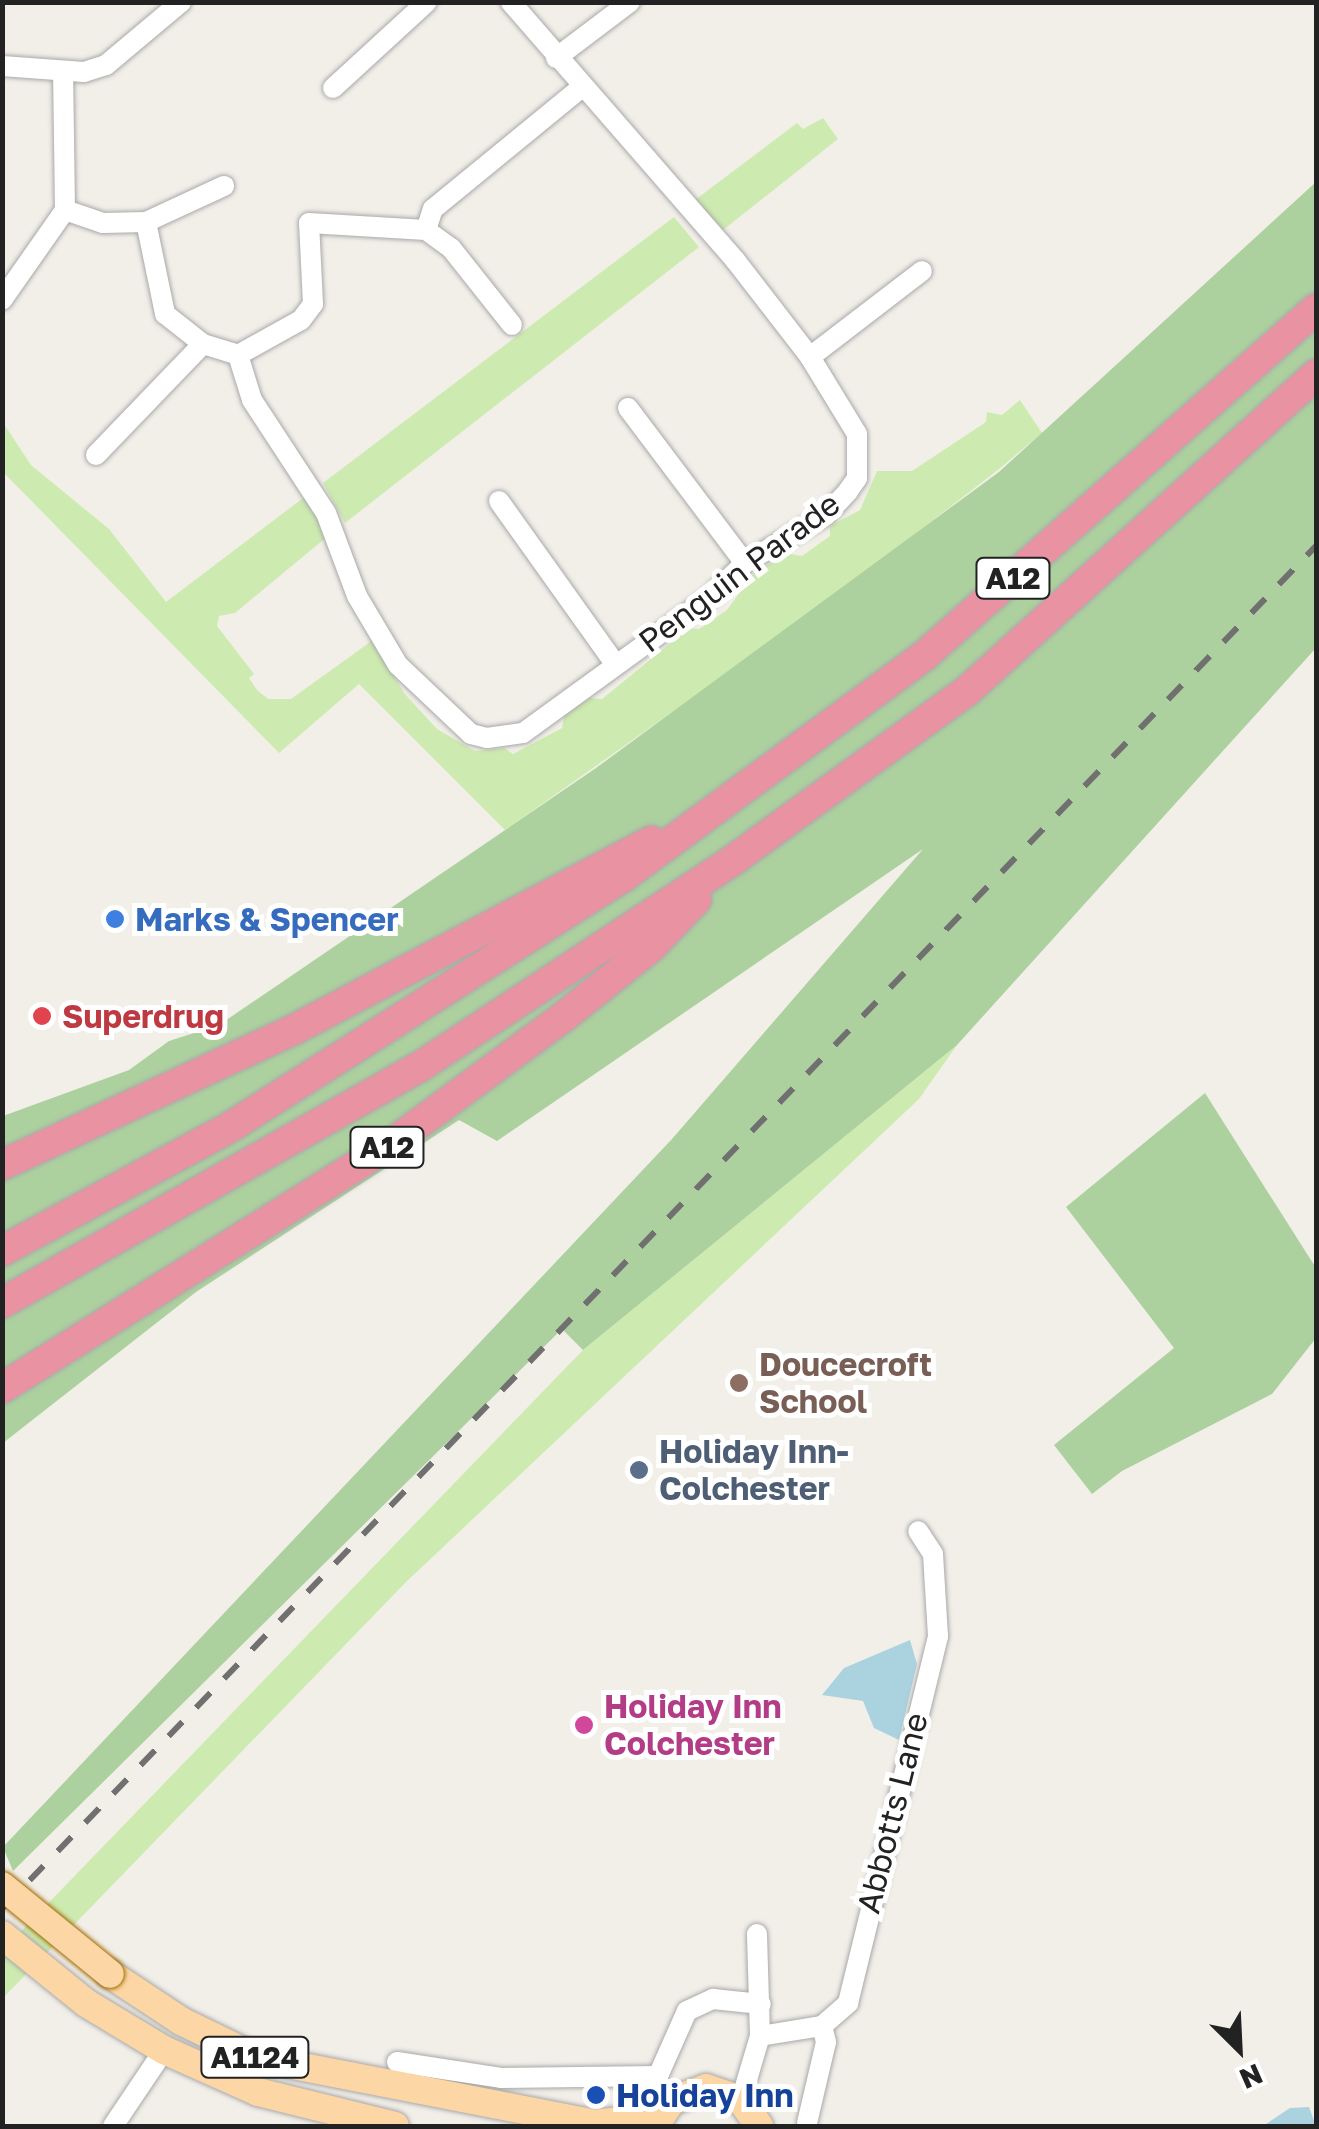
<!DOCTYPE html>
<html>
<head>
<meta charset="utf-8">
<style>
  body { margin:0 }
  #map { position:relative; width:1319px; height:2129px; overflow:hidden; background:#f2efe9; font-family:"Golos Text",sans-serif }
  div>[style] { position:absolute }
  .grass>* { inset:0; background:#cdebb0 }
  .forest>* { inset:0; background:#add19e }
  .water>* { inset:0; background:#aad3df }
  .roads { filter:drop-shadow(0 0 2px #a9a9a9) drop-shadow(0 0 2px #a9a9a9) }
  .minor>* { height:20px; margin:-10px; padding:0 10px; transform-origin:10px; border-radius:10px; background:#fff }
  .major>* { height:28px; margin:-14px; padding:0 14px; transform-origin:14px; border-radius:14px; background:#fcd6a4 }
  .highway>* { height:30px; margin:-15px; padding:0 15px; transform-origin:15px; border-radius:15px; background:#e892a2 }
  .rail>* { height:6px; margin-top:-3px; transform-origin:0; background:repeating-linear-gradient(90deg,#707070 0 20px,transparent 0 40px) }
  .bridges { filter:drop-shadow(0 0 2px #a06b00) drop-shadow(0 0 2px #a06b00) }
  .major-bridge>* { height:28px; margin:-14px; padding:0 14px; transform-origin:14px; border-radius:14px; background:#fcd6a4 }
  .dots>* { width:28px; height:28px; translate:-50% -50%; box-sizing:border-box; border:5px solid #fff; border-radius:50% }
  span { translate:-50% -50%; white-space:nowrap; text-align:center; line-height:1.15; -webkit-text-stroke:10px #fff; paint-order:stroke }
  .shield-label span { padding:2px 8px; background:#fff; border:2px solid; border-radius:8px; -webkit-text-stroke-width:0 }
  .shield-label { font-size:30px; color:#222; font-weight:700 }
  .street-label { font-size:32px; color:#222 }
  .shop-label { font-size:32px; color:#366cbe; font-weight:700 }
  .left { translate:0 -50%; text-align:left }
  .health-label { font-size:32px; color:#be3a42; font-weight:700 }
  .education-label { font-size:32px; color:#785e54; font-weight:700 }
  .service-label { font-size:32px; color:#4e5e75; font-weight:700 }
  .hotel-label { font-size:32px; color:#b23c85; font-weight:700 }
  .transit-label { font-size:32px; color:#164399; font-weight:700 }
  .frame { position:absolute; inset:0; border:5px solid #222; pointer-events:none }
  .north { position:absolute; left:1189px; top:1999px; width:100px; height:100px; -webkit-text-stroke:8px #fff; paint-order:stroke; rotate:156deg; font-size:28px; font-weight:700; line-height:40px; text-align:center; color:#222 }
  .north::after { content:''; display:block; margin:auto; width:35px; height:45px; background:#222; clip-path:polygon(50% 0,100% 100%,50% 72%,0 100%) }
</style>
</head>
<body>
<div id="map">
  <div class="grass">
    <div style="clip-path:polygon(823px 118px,838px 139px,723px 230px,695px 200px,797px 123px,803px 129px)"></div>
    <div style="clip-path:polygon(674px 217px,699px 247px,345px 523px,323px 483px)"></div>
    <div style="clip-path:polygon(1020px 400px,1042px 433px,999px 469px,824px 605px,505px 830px,359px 684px,279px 753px,3px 472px,2px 421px,31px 465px,109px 529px,166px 602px,307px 495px,328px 536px,235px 613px,219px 616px,217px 626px,254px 674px,249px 678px,257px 690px,268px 699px,291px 699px,373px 640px,404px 693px,437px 729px,475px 751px,504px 748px,513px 754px,562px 728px,564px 716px,590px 698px,602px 699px,689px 628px,699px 629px,727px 610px,756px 570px,790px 554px,802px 556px,830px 536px,830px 526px,860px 510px,877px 471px,912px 471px,986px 422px,987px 412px,1002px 415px)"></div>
    <div style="clip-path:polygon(957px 1045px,919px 1099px,406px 1582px,3px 1998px,3px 1950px,583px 1350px)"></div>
  </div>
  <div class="forest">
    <div style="clip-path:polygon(1316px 182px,1316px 648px,957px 1045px,583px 1350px,562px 1329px,13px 1871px,3px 1847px,672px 1139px,923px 849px,497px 1141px,459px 1120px,196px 1292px,3px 1443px,3px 1116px,129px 1070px,169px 1041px,219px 1025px,596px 768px,999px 472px)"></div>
    <div style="clip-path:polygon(1205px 1093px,1316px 1268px,1316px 1338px,1272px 1394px,1122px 1471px,1092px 1494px,1054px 1445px,1174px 1348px,1066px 1207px)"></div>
  </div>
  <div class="water">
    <div style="clip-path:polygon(910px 1640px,917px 1664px,899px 1740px,874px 1728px,863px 1701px,822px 1695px,844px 1668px)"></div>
    <div style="clip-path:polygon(1309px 2107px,1316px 2126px,1263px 2126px,1290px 2108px)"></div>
  </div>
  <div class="roads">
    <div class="minor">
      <div style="left:556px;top:58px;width:93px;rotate:-37.1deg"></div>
      <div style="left:2px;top:66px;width:82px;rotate:4.2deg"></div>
      <div style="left:84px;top:72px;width:23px;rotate:-18deg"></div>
      <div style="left:106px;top:65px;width:98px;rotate:-40deg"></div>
      <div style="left:333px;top:88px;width:127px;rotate:-42.5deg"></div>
      <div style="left:65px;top:210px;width:40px;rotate:18.9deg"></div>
      <div style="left:103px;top:223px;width:43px;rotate:-1.3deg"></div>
      <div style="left:146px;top:222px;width:86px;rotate:-24.8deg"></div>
      <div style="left:146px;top:222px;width:94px;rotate:78.3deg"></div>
      <div style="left:165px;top:314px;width:48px;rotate:38.3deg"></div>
      <div style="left:203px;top:344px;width:37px;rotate:17deg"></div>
      <div style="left:238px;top:355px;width:72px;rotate:-29.1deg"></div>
      <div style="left:301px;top:320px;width:20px;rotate:-53deg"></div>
      <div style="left:313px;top:304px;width:81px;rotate:-92.8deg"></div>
      <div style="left:309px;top:223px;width:117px;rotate:3.4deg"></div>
      <div style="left:426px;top:230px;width:31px;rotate:36deg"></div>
      <div style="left:451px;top:248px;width:98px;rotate:51.6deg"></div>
      <div style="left:426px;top:230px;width:22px;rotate:-72deg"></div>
      <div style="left:433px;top:209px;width:191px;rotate:-39.3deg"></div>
      <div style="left:2px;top:300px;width:110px;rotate:-55deg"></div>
      <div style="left:65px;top:210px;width:138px;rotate:-90.8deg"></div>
      <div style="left:238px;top:355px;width:47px;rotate:72.7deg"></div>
      <div style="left:252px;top:400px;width:135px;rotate:56.8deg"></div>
      <div style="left:326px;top:513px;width:89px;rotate:69.5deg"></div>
      <div style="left:357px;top:596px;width:80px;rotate:59.3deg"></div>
      <div style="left:398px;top:665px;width:100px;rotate:43.4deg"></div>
      <div style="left:471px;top:734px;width:16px;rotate:14deg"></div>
      <div style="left:487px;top:738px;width:36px;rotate:-8deg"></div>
      <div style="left:523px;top:733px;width:231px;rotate:-36deg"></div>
      <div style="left:710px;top:597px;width:49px;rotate:-44.2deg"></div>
      <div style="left:745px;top:563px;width:94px;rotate:-30.7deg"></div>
      <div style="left:826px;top:515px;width:33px;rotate:-47deg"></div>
      <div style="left:848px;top:491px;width:16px;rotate:-55deg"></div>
      <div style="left:857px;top:478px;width:44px;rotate:-90deg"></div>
      <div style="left:857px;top:434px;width:90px;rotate:-121.4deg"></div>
      <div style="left:810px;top:357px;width:123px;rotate:-127.7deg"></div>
      <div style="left:735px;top:260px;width:342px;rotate:-131deg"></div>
      <div style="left:810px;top:357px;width:141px;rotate:-37.5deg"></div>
      <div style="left:628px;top:408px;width:194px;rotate:53deg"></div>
      <div style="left:96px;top:455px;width:154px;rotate:-46.1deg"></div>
      <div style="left:499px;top:501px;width:198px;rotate:54.5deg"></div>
      <div style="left:760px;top:2036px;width:63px;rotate:-9.2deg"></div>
      <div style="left:822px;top:2026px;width:35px;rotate:-41deg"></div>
      <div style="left:848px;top:2003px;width:378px;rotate:-76.2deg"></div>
      <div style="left:938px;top:1636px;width:82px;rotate:-93.5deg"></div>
      <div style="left:933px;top:1554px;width:27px;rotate:-123deg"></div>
      <div style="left:397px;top:2062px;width:105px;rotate:8.7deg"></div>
      <div style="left:501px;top:2078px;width:157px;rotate:-0.7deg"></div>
      <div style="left:658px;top:2076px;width:71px;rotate:-66deg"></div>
      <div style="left:687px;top:2011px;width:29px;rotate:-25deg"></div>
      <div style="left:713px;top:1999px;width:48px;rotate:5.9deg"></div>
      <div style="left:741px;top:2100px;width:67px;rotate:-73.5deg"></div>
      <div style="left:760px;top:2036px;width:102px;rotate:-91.7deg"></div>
      <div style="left:807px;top:2123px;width:83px;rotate:-76.8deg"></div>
      <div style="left:826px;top:2042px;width:16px;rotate:-104deg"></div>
      <div style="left:113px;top:2126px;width:92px;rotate:-56.1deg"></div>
    </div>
    <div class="major">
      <div style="left:2px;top:1935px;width:108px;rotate:39deg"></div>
      <div style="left:86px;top:2003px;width:91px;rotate:31.1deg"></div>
      <div style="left:164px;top:2050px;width:103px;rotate:24.1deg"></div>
      <div style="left:258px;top:2092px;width:141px;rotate:13.9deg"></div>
      <div style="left:110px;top:1974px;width:85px;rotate:33.5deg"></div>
      <div style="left:181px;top:2021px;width:85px;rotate:26deg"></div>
      <div style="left:257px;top:2058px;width:344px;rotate:11deg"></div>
      <div style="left:595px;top:2124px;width:64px;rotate:-7.1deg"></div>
      <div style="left:655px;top:2126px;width:30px;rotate:-57deg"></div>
      <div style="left:671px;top:2101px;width:37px;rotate:-20deg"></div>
      <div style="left:706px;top:2088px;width:37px;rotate:19deg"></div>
      <div style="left:741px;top:2100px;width:32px;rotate:55deg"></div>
    </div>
    <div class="highway">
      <div style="left:2px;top:1165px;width:323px;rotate:-24.9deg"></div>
      <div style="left:295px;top:1029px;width:403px;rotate:-27.8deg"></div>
      <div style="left:2px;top:1251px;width:262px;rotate:-28.5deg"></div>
      <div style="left:232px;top:1126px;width:464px;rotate:-32.5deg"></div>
      <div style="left:623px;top:877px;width:373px;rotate:-36.3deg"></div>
      <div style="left:924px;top:656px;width:524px;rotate:-41.52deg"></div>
      <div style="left:2px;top:1303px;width:481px;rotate:-29.5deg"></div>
      <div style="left:421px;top:1066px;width:377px;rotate:-33.4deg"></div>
      <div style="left:736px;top:858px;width:285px;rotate:-35.9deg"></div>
      <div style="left:967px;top:691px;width:471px;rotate:-42.2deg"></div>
      <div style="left:2px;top:1388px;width:459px;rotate:-32.1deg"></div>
      <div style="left:391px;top:1144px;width:217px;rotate:-36.4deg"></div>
      <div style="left:566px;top:1015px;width:110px;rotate:-38.7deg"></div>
      <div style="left:652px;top:946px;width:64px;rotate:-46.3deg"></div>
    </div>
  </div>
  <div class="rail">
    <div style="left:2px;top:1909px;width:1893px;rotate:-46.05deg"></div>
  </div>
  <div class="bridges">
    <div class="major-bridge">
      <div style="left:2px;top:1886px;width:139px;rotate:39.2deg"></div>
    </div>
  </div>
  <div class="dots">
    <div style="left:115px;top:919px;background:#3f7fe0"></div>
    <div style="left:42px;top:1016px;background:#e0444e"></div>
    <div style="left:739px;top:1383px;background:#8d6e63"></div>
    <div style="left:639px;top:1470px;background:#5c6f8a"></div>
    <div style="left:584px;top:1725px;background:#d1479c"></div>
    <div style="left:596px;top:2095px;background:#1a4fb4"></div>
  </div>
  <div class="shield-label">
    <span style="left:1013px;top:578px">A12</span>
    <span style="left:387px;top:1147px">A12</span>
    <span style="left:255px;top:2057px">A1124</span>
  </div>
  <div class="street-label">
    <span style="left:739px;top:572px;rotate:-37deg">Penguin Parade</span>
    <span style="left:892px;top:1813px;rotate:-76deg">Abbotts Lane</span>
  </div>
  <div class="shop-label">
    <span class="left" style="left:135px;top:919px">Marks &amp; Spencer</span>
  </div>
  <div class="health-label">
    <span class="left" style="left:62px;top:1016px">Superdrug</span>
  </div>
  <div class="education-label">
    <span class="left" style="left:759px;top:1383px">Doucecroft<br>School</span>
  </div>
  <div class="service-label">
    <span class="left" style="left:659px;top:1470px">Holiday Inn-<br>Colchester</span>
  </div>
  <div class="hotel-label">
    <span class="left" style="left:604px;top:1725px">Holiday Inn<br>Colchester</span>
  </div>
  <div class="transit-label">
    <span class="left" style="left:616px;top:2095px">Holiday Inn</span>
  </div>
  <div class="frame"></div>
  <div class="north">N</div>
</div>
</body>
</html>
